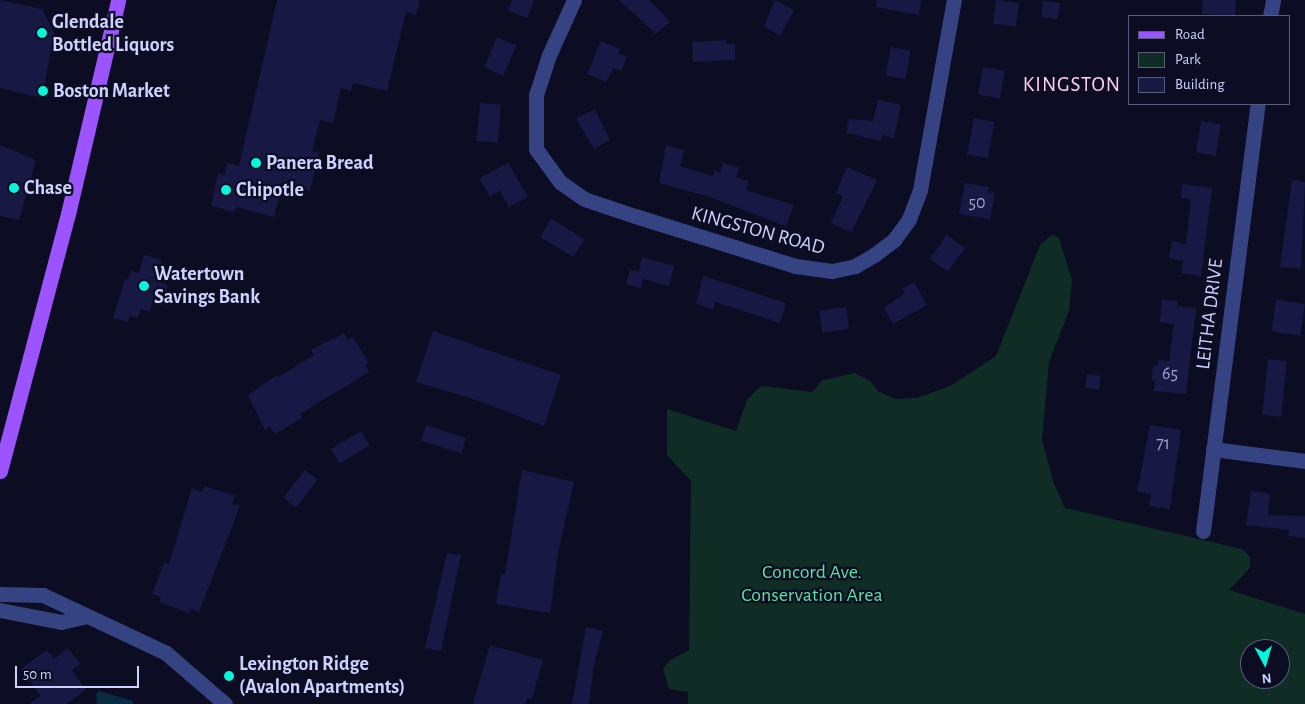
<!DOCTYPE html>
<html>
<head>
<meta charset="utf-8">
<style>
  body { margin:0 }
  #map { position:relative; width:1305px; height:704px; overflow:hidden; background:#0c0d22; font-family:"Alegreya Sans",sans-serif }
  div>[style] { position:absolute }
  .green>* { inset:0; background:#0f2c25 }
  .water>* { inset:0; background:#092b44 }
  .building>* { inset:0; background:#181844; transform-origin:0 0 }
  .minor>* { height:15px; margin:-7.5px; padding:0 7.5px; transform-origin:7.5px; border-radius:7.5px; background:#354383 }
  .major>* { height:15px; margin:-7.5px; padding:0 7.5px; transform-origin:7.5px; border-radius:7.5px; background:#9b54ff }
  .dots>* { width:14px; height:14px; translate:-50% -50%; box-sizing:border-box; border:2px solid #0c0d22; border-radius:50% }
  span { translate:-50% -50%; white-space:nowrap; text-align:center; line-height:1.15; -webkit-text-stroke:4.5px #0c0d22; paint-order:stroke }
  .number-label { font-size:18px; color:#a0a4d0 }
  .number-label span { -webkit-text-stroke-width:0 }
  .poi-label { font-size:20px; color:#cdd2ff; font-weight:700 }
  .left { translate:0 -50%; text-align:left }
  .street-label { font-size:20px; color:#cdd2ff }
  .park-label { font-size:20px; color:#55e4a2 }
  .neighbourhood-label { font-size:21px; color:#ffcff8; letter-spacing:1px }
  .legend { position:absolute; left:1128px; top:15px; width:162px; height:90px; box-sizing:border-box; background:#0c0d22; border:1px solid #595c7a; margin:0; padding:6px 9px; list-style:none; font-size:15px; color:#cdd2ff }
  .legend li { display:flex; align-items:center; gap:10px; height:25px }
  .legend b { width:25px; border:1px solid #595c7a }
  .north { position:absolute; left:1240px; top:639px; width:50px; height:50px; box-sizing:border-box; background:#0c0d22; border:1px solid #595c7a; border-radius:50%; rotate:174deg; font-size:14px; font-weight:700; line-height:20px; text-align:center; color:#cdd2ff }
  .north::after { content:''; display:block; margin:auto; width:18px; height:22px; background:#00f8dc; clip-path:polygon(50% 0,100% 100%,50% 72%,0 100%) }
  .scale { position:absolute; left:15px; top:666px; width:124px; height:22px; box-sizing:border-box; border:2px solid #cdd2ff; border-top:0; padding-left:6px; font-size:15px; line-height:18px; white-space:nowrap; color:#cdd2ff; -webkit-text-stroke:4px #0c0d22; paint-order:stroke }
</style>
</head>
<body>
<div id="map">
  <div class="green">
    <div style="clip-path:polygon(evenodd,1053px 234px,1059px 238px,1072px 280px,1069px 311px,1049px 362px,1042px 440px,1054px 484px,1065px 508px,1242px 549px,1250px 557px,1250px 568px,1229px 590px,1305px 614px,1305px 704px,688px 704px,688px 692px,669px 689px,663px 669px,670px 660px,689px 650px,691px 481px,667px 455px,667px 409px,736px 431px,747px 400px,761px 386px,812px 392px,823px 380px,855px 373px,870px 381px,879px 392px,896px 399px,917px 398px,950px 386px,996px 356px,1040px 245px,1053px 234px,1250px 649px,1280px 649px,1280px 679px,1250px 679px,1250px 649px)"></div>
  </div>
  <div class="water">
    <div style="clip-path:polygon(99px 691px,133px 701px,133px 704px,97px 704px,96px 694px)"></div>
  </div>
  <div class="building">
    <div style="clip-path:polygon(0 0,42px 9px,54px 33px,42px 98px,0 88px)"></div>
    <div style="clip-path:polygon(277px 0,420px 0,416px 15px,406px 12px,387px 91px,353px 83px,351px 91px,341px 88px,333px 123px,320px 120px,312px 151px,319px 152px,310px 191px,282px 185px,274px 217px,236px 207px,234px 212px,211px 206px,218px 173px,225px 175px,227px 163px,239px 166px)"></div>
    <div style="clip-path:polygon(512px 0,534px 0,527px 18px,508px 11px)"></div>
    <div style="clip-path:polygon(619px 0,649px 0,670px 22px,656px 34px)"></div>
    <div style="clip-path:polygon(775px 0,794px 10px,780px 36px,764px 27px)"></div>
    <div style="clip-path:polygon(877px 0,921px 0,919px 15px,876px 7px)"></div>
    <div style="left:996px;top:0;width:23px;height:24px;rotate:7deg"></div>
    <div style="left:1236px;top:0;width:16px;height:33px;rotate:94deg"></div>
    <div style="left:1043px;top:1px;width:17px;height:16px;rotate:7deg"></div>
    <div style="left:497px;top:37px;width:21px;height:33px;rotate:23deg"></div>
    <div style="clip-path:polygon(726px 40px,726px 44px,735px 44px,735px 60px,693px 62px,692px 42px)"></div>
    <div style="clip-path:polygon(601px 41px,620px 49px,618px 53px,627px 57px,621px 71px,614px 68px,606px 82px,587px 74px)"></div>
    <div style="left:891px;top:47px;width:20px;height:29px;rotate:11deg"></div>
    <div style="left:983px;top:67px;width:22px;height:28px;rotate:10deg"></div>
    <div style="clip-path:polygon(878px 100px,901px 105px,894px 138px,882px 135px,881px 141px,846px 133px,849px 119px,873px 121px)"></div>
    <div style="left:480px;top:103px;width:21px;height:38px;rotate:5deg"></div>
    <div style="clip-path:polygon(595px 109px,610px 140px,594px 149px,576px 118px)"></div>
    <div style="left:974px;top:118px;width:21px;height:37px;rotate:11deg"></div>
    <div style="left:1201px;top:121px;width:20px;height:32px;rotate:9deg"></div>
    <div style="clip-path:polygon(0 145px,36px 160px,19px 220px,0 216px)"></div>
    <div style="clip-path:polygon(666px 145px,684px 150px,680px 166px,713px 176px,715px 171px,720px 173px,723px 163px,739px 168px,736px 177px,748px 181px,746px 190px,794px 205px,786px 226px,707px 196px,659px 183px)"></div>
    <div style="clip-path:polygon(508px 163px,528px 197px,509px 207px,500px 191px,490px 196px,479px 178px)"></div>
    <div style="clip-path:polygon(847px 167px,877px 180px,851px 232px,831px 223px,843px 196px,836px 193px)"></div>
    <div style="clip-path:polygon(1292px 180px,1305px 182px,1301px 269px,1280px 267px)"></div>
    <div style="clip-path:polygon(965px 183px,989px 187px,988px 192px,995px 193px,990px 219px,959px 214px)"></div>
    <div style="clip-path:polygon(1182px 184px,1212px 188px,1201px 276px,1181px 273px,1183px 261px,1169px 258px,1172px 241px,1186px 244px,1191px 199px,1181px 198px)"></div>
    <div style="left:551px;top:219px;width:39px;height:21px;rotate:31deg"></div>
    <div style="left:947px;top:235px;width:22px;height:29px;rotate:36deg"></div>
    <div style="clip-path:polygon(144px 255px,162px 260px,157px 281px,168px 285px,162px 306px,152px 303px,150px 312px,140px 309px,138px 318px,130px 316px,128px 322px,113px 318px,125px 279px,128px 280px,131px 271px,139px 273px)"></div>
    <div style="clip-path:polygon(642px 257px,674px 266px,669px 286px,643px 279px,641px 288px,626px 284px,630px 269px,639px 272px)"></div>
    <div style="clip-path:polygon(703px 276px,786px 303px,780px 323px,715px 302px,713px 309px,696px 304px)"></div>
    <div style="clip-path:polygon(914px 282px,927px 305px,893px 324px,884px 308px,905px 293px,902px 289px)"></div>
    <div style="clip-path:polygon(1162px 300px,1178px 301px,1177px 306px,1196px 308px,1186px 394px,1154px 391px,1155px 381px,1152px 381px,1153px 365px,1158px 366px,1158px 360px,1169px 361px,1174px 324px,1160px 322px)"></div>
    <div style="left:1276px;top:300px;width:29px;height:32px;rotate:8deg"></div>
    <div style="left:846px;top:307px;width:22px;height:27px;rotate:82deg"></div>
    <div style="clip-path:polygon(433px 331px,561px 375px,544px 426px,476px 400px,416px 382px)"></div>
    <div style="clip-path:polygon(344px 333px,348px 340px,353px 337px,369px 363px,365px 365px,369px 372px,300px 414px,302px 418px,275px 434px,270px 427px,265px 430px,248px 395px,277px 375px,278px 377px,314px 355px,311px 350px)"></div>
    <div style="left:1268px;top:359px;width:19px;height:56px;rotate:6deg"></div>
    <div style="left:1087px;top:374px;width:14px;height:14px;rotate:8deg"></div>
    <div style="left:426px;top:425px;width:42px;height:16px;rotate:18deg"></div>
    <div style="clip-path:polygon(1150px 425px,1181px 430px,1170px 509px,1149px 506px,1151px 494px,1137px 492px)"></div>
    <div style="left:361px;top:431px;width:17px;height:35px;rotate:59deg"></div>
    <div style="left:305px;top:470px;width:16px;height:35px;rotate:38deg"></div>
    <div style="clip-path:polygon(522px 470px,574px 482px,558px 553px,550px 613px,496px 604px,501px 574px,505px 574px)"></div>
    <div style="clip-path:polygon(204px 486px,235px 496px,232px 504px,240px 506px,199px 612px,190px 609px,189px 613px,159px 602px,161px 597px,152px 594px,164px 563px,169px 564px,192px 488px,202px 492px)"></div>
    <div style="clip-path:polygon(1251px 491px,1270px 494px,1268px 515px,1305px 516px,1305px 538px,1288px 536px,1289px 530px,1246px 525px)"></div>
    <div style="clip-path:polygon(447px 553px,461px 555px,441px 651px,425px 648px)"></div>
    <div style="clip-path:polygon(586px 627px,603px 631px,594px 664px,589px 704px,572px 704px)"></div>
    <div style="clip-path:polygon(490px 645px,543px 660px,532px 699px,527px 698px,525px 704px,473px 704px)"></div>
    <div style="clip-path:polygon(68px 648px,80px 664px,72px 670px,86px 690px,66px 704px,29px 704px,41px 696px,21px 669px,47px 650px,54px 659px)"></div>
  </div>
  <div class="minor">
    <div style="left:574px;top:0;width:60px;rotate:114.4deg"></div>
    <div style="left:549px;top:55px;width:42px;rotate:108deg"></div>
    <div style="left:536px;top:95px;width:54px;rotate:90deg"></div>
    <div style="left:536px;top:149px;width:41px;rotate:54deg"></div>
    <div style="left:560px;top:182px;width:29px;rotate:35deg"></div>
    <div style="left:584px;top:199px;width:54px;rotate:18.4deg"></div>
    <div style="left:635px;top:216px;width:169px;rotate:17.3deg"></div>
    <div style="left:796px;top:266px;width:36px;rotate:8deg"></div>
    <div style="left:832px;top:271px;width:24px;rotate:-12deg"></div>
    <div style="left:855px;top:266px;width:22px;rotate:-30deg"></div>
    <div style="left:874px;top:255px;width:25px;rotate:-37deg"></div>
    <div style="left:894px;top:240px;width:26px;rotate:-54deg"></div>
    <div style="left:909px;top:219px;width:31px;rotate:-69deg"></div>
    <div style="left:920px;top:190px;width:193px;rotate:-79.9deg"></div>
    <div style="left:1270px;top:16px;width:16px;rotate:-79deg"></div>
    <div style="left:1213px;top:449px;width:93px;rotate:7.4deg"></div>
    <div style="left:1203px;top:531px;width:431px;rotate:-82.7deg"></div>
    <div style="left:0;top:594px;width:43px;rotate:1.3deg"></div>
    <div style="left:43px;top:595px;width:136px;rotate:25.2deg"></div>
    <div style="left:166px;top:653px;width:78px;rotate:40.8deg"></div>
    <div style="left:0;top:610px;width:62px;rotate:11.1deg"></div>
    <div style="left:61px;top:622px;width:26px;rotate:-13deg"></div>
  </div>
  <div class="major">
    <div style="left:0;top:471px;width:266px;rotate:-75.2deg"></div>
    <div style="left:68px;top:214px;width:220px;rotate:-76.8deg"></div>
  </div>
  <div class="dots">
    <div style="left:42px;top:33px;background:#00f8dc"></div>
    <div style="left:43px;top:91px;background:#00f8dc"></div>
    <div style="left:256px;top:163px;background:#00f8dc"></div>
    <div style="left:14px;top:188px;background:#00f8dc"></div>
    <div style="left:226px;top:190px;background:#00f8dc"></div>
    <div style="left:144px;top:286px;background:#00f8dc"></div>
    <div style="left:229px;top:676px;background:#00f8dc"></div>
  </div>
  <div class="number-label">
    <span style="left:977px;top:203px">50</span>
    <span style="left:1170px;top:374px">65</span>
    <span style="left:1163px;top:444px">71</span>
  </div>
  <div class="poi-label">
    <span class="left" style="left:52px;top:34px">Glendale<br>Bottled Liquors</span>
    <span class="left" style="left:53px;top:91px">Boston Market</span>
    <span class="left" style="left:266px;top:163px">Panera Bread</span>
    <span class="left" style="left:24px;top:188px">Chase</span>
    <span class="left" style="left:236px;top:190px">Chipotle</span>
    <span class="left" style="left:154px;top:286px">Watertown<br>Savings Bank</span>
    <span class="left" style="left:239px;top:676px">Lexington Ridge<br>(Avalon Apartments)</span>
  </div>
  <div class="street-label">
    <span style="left:758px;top:231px;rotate:15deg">KINGSTON ROAD</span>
    <span style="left:1210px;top:314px;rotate:-83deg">LEITHA DRIVE</span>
  </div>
  <div class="park-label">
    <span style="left:812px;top:584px">Concord Ave.<br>Conservation Area</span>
  </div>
  <div class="neighbourhood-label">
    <span style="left:1072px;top:85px">KINGSTON</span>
  </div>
  <ul class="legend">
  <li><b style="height:6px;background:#9b54ff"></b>Road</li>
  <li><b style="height:14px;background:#0f2c25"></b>Park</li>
  <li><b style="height:14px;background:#181844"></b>Building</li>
  </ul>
  <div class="north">N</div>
  <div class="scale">50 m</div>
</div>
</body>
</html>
